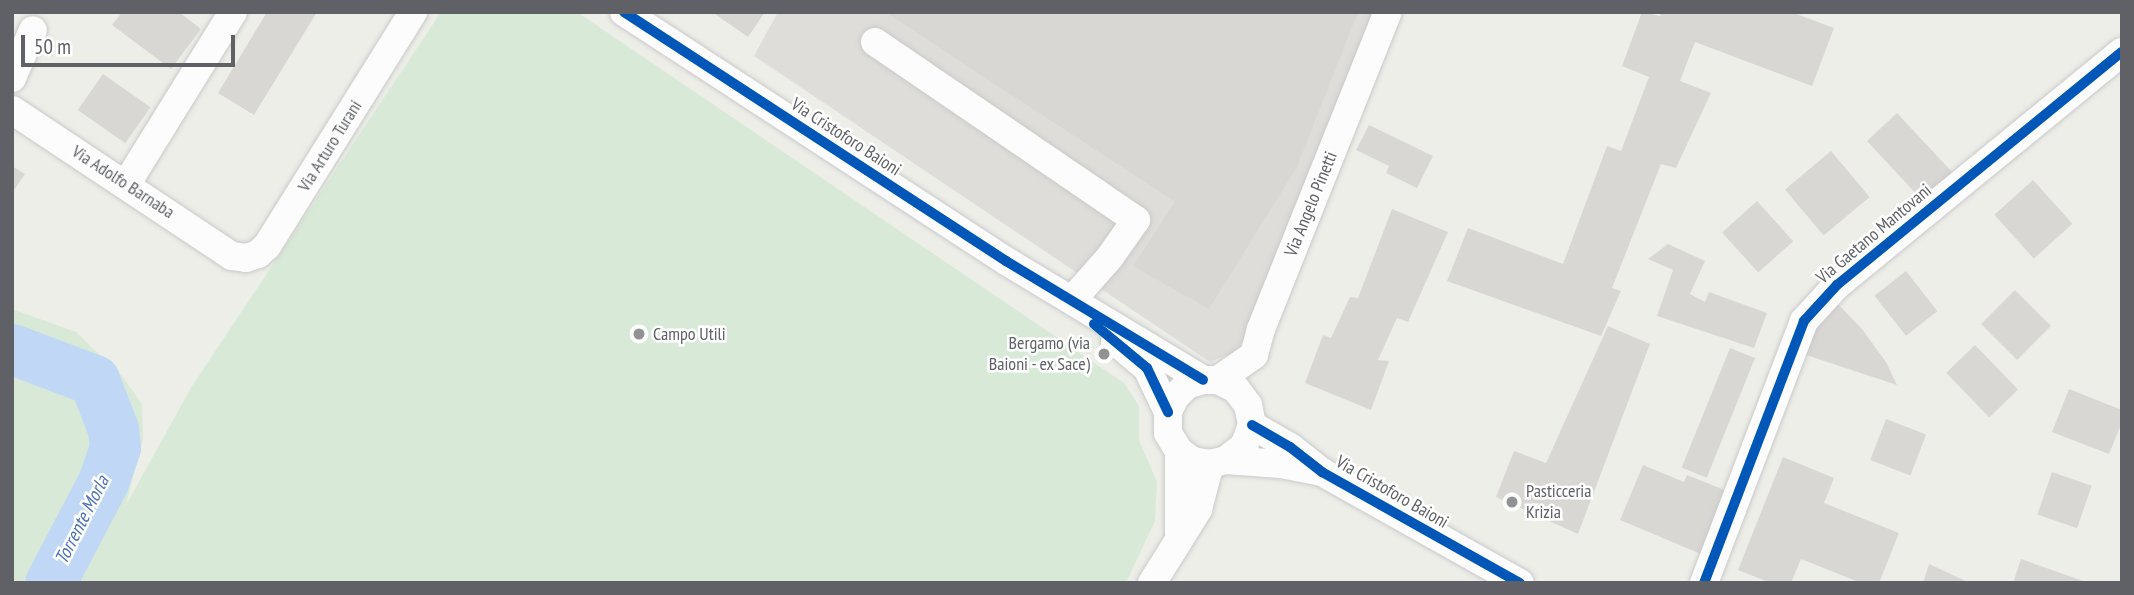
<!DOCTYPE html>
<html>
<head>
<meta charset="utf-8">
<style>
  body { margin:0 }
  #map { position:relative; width:2134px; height:595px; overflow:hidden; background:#eeeee9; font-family:"PT Sans Narrow",sans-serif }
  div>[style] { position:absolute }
  .industrial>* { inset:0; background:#deddd9 }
  .green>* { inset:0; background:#d8ead7 }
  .river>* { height:51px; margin:-25.5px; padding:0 25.5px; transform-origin:25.5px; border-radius:25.5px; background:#c0d8f5 }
  .building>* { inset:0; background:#d8d7d4; transform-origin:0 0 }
  .roads { filter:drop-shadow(0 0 2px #cacaca) drop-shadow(0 0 2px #cacaca) }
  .minor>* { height:28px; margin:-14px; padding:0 14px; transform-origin:14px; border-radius:14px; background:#fcfcfc }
  .cycleway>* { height:10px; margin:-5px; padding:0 5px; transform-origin:5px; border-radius:5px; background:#0057b8 }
  .dots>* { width:19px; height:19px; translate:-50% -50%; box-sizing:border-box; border:4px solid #fff; border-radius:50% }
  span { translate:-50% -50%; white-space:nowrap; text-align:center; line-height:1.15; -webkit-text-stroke:5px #fff; paint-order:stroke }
  .street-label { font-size:18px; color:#5f6167 }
  .poi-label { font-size:18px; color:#5f6167 }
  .left { translate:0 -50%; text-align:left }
  .right { translate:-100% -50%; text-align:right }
  .water-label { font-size:19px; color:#4c72b5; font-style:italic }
  .frame { position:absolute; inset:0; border:14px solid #5f6167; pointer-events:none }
  .scale { position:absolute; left:21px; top:35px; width:214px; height:32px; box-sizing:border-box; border:4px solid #5f6167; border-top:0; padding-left:9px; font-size:21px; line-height:24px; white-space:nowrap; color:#5f6167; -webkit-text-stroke:5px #fff; paint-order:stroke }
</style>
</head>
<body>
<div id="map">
  <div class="industrial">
    <div style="clip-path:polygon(778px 12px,1376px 12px,1246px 340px,1232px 353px,1210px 362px,754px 56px)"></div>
  </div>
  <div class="green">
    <div style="clip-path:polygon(441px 12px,577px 12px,1124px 383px,1139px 406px,1139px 440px,1157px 482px,1155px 521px,1126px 583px,12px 583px,12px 309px,76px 332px,122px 376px,142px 404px,143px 439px,126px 505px,192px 386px)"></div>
  </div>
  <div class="river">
    <div style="left:12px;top:349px;width:88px;rotate:20.7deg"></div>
    <div style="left:94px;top:380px;width:53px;rotate:68.8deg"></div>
    <div style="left:113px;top:429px;width:18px;rotate:84deg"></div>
    <div style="left:115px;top:447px;width:37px;rotate:109deg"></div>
    <div style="left:103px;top:482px;width:114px;rotate:117.7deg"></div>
  </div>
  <div class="building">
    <div style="clip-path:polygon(122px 12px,179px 12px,201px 29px,171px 69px,112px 25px)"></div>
    <div style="clip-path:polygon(267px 12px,317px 12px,254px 115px,218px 93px)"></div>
    <div style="clip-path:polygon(712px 12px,765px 12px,748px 37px)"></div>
    <div style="clip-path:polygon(885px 12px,1358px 12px,1297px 167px,1209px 309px,1133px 266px,1175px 202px)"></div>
    <div style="clip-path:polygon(1642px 12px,1660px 16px,1662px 12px,1791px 12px,1834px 28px,1812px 86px,1695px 42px,1680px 81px,1711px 93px,1676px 168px,1661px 164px,1612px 288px,1621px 291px,1601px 336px,1447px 281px,1468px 228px,1563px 264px,1607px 146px,1621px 151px,1649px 77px,1622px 66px)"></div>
    <div style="left:103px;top:74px;width:58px;height:44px;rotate:35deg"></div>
    <div style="left:1897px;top:113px;width:81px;height:41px;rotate:47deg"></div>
    <div style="clip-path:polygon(1369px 125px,1433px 156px,1417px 188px,1386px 173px,1389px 166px,1356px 150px)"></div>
    <div style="left:1831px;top:151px;width:60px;height:60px;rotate:50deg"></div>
    <div style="clip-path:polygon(12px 166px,25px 174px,12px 193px)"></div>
    <div style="left:2033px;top:180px;width:59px;height:52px;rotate:48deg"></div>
    <div style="left:1757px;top:201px;width:54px;height:47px;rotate:48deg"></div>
    <div style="clip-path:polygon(1392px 209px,1448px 232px,1408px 322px,1397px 318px,1378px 360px,1389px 361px,1371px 410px,1305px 383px,1323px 335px,1331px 338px,1350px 297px,1358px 298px)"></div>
    <div style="clip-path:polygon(1668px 244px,1705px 261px,1690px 294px,1705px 302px,1709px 292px,1767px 313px,1754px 348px,1657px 316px,1673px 270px,1648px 259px)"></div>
    <div style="left:1906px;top:271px;width:51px;height:40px;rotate:52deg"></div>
    <div style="left:2015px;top:290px;width:51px;height:48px;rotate:45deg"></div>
    <div style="clip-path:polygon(1835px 301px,1862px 329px,1886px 362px,1897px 385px,1803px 354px,1815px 320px)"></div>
    <div style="clip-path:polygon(1608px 326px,1650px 344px,1578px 534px,1496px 497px,1514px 451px,1546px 463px)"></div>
    <div style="left:1975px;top:345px;width:62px;height:40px;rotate:46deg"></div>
    <div style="left:1730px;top:348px;width:27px;height:129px;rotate:22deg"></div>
    <div style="clip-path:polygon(2069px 389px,2122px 410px,2122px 422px,2109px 454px,2052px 432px)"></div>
    <div style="left:1886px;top:419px;width:43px;height:44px;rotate:21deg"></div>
    <div style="clip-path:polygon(1783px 457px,1834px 478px,1824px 503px,1899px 533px,1879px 583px,1861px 583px,1801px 559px,1791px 583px,1771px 583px,1738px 570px)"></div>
    <div style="clip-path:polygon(1643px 465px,1684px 482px,1687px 475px,1727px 491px,1701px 554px,1620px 520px)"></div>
    <div style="left:2052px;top:472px;width:42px;height:45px;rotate:19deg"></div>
    <div style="clip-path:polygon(2021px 559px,2086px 582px,2086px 583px,2013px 583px)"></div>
    <div style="clip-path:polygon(1929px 564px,1970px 583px,1923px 583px)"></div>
  </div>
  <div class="roads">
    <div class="minor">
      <div style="left:624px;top:12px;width:456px;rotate:33.1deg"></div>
      <div style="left:1006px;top:261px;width:230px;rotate:31.1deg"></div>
      <div style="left:875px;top:42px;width:316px;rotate:34.3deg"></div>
      <div style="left:1136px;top:220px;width:45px;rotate:125.1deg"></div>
      <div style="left:1110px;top:257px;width:57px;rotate:131.5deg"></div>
      <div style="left:12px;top:78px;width:52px;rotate:-66.4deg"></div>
      <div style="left:12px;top:110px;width:264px;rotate:33.6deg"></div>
      <div style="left:232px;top:256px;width:14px;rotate:8deg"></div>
      <div style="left:246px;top:258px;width:13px;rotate:-18deg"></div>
      <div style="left:258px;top:254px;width:12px;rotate:-42deg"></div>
      <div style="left:267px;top:246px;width:276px;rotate:-58deg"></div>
      <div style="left:127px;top:183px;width:201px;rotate:-58.2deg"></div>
      <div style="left:1115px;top:341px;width:42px;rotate:40.2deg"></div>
      <div style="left:1147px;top:368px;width:49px;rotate:64.5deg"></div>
      <div style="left:1218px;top:380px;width:44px;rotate:-34.8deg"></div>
      <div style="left:1254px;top:355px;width:27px;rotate:-75deg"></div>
      <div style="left:1261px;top:329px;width:341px;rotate:-68.2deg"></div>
      <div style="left:1252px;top:425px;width:44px;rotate:30.1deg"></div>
      <div style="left:1290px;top:447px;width:41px;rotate:38deg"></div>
      <div style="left:1322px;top:472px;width:227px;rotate:29.3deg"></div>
      <div style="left:1226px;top:460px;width:23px;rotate:-38deg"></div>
      <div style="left:1244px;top:446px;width:22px;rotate:-69deg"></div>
      <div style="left:1252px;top:425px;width:20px;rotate:-101deg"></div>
      <div style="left:1248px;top:405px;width:20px;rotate:-127deg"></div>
      <div style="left:1236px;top:389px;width:20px;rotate:-153deg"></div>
      <div style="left:1218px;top:380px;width:15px;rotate:180deg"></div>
      <div style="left:1203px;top:380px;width:17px;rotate:163deg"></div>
      <div style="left:1187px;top:385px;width:17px;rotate:135deg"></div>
      <div style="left:1175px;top:397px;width:17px;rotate:115deg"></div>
      <div style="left:1168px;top:412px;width:21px;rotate:90deg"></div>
      <div style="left:1168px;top:433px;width:21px;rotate:59deg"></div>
      <div style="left:1179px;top:451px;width:17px;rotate:36deg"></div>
      <div style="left:1193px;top:461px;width:17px;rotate:10deg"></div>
      <div style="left:1210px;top:464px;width:16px;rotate:-14deg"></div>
      <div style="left:1226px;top:460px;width:55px;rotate:4.2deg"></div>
      <div style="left:1281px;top:464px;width:42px;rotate:11deg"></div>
      <div style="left:1182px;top:535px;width:31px;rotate:-58deg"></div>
      <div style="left:1198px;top:509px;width:47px;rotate:-75.1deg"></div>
      <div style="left:1152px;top:583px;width:51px;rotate:-57.9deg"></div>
      <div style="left:1179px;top:540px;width:89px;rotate:-90deg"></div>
      <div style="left:1704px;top:583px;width:280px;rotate:-69.1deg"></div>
      <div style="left:1804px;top:321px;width:49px;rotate:-47.5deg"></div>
      <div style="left:1837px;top:285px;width:368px;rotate:-39.3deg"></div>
    </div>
  </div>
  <div class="cycleway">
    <div style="left:624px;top:12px;width:456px;rotate:33.1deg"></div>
    <div style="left:1006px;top:261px;width:230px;rotate:31.1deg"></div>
    <div style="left:1094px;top:324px;width:69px;rotate:39.7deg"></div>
    <div style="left:1147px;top:368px;width:49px;rotate:64.5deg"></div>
    <div style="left:1252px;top:425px;width:44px;rotate:30.1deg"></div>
    <div style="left:1290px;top:447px;width:41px;rotate:38deg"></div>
    <div style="left:1322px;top:472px;width:227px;rotate:29.3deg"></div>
    <div style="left:1704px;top:583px;width:280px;rotate:-69.1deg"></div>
    <div style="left:1804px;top:321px;width:49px;rotate:-47.5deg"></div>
    <div style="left:1837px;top:285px;width:368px;rotate:-39.3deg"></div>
  </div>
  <div class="dots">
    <div style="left:639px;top:334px;background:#919294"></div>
    <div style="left:1104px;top:354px;background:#919294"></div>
    <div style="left:1512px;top:502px;background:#919294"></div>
  </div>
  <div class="street-label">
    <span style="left:846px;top:137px;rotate:33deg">Via Cristoforo Baioni</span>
    <span style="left:330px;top:146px;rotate:-58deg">Via Arturo Turani</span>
    <span style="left:123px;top:182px;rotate:33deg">Via Adolfo Barnaba</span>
    <span style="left:1311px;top:204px;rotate:-68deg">Via Angelo Pinetti</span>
    <span style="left:1874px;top:234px;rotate:-40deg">Via Gaetano Mantovani</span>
    <span style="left:1392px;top:492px;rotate:30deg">Via Cristoforo Baioni</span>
  </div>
  <div class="poi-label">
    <span class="left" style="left:653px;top:334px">Campo Utili</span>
    <span class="right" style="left:1090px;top:354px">Bergamo (via<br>Baioni - ex Sace)</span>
    <span class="left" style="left:1526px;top:502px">Pasticceria<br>Krizia</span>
  </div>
  <div class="water-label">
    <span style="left:82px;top:520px;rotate:-63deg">Torrente Morla</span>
  </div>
  <div class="frame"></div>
  <div class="scale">50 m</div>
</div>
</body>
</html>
